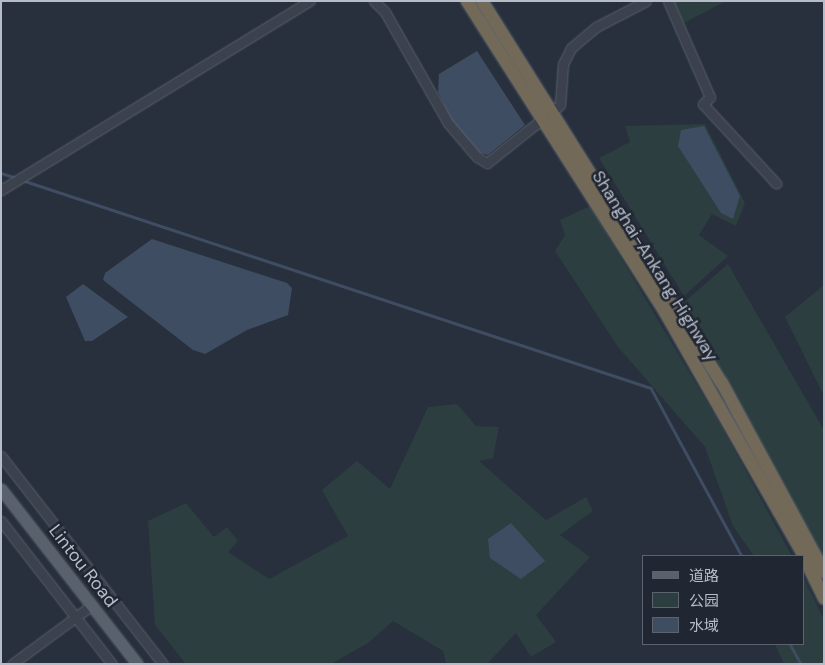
<!DOCTYPE html>
<html>
<head>
<meta charset="utf-8">
<style>
  body { margin:0 }
  #map { position:relative; width:825px; height:665px; overflow:hidden; background:#27303c; font-family:"DM Sans","Noto Sans SC",sans-serif }
  div>[style] { position:absolute }
  .green>* { inset:0; background:#2c3e3f }
  .water>* { inset:0; background:#3f4d63 }
  .stream>* { height:2.5px; margin:-1.25px; padding:0 1.25px; transform-origin:1.25px; border-radius:1.25px; background:#3f4d63 }
  .roads { filter:drop-shadow(0 0 1px #59606b) drop-shadow(0 0 1px #59606b) }
  .minor>* { height:9px; margin:-4.5px; padding:0 4.5px; transform-origin:4.5px; border-radius:4.5px; background:#3b424d }
  .major>* { height:11px; margin:-5.5px; padding:0 5.5px; transform-origin:5.5px; border-radius:5.5px; background:#59616c }
  .highway>* { height:12px; margin:-6px; padding:0 6px; transform-origin:6px; border-radius:6px; background:#726959 }
  span { translate:-50% -50%; white-space:nowrap; text-align:center; line-height:1.15; -webkit-text-stroke:5px #202732; paint-order:stroke }
  .street-label { font-size:18px; color:#b7bdc8 }
  .frame { position:absolute; inset:0; border:2px solid #b7bdc8; pointer-events:none }
  .legend { position:absolute; left:642px; top:555px; width:162px; height:90px; box-sizing:border-box; background:#202732; border:1px solid #5c636e; margin:0; padding:6px 9px; list-style:none; font-size:15px; color:#b7bdc8 }
  .legend li { display:flex; align-items:center; gap:10px; height:25px }
  .legend b { width:25px; border:1px solid #5c636e }
</style>
</head>
<body>
<div id="map">
  <div class="green">
    <div style="clip-path:polygon(673px 1px,726px 1px,684px 23px)"></div>
    <div style="clip-path:polygon(705px 124px,745px 203px,736px 226px,712px 214px,699px 235px,728px 256px,684px 296px,599px 158px,630px 142px,625px 126px)"></div>
    <div style="clip-path:polygon(590px 206px,719px 422px,792px 556px,754px 556px,733px 526px,705px 447px,618px 347px,555px 251px,565px 235px,560px 220px)"></div>
    <div style="clip-path:polygon(728px 264px,824px 430px,824px 559px,682px 304px)"></div>
    <div style="clip-path:polygon(824px 285px,824px 396px,785px 317px)"></div>
    <div style="clip-path:polygon(457px 404px,476px 426px,499px 427px,493px 458px,479px 461px,546px 520px,586px 497px,593px 511px,560px 535px,590px 557px,536px 615px,556px 642px,531px 657px,516px 633px,487px 664px,446px 664px,443px 651px,393px 621px,368px 643px,331px 664px,186px 664px,155px 625px,148px 521px,186px 503px,214px 537px,227px 527px,238px 541px,228px 552px,269px 579px,348px 536px,322px 490px,357px 461px,390px 489px,428px 407px)"></div>
    <div style="clip-path:polygon(804px 578px,824px 620px,824px 664px,784px 664px,775px 644px,804px 644px)"></div>
  </div>
  <div class="water">
    <div style="clip-path:polygon(477px 51px,525px 125px,488px 155px,477px 152px,452px 121px,438px 92px,439px 74px)"></div>
    <div style="clip-path:polygon(704px 126px,740px 196px,733px 219px,721px 213px,678px 146px,681px 130px)"></div>
    <div style="clip-path:polygon(152px 239px,287px 283px,292px 288px,288px 315px,247px 330px,205px 354px,193px 350px,103px 280px,105px 273px)"></div>
    <div style="clip-path:polygon(83px 284px,128px 317px,92px 341px,85px 341px,66px 297px)"></div>
    <div style="clip-path:polygon(511px 523px,545px 561px,521px 579px,490px 558px,488px 539px)"></div>
  </div>
  <div class="stream">
    <div style="left:1px;top:173px;width:17px;rotate:17deg"></div>
    <div style="left:22px;top:180px;width:662px;rotate:18.3deg"></div>
    <div style="left:651px;top:388px;width:191px;rotate:61.6deg"></div>
    <div style="left:790px;top:644px;width:23px;rotate:61deg"></div>
  </div>
  <div class="roads">
    <div class="minor">
      <div style="left:374px;top:1px;width:16px;rotate:45deg"></div>
      <div style="left:385px;top:12px;width:128px;rotate:60.4deg"></div>
      <div style="left:448px;top:123px;width:45px;rotate:49.5deg"></div>
      <div style="left:477px;top:157px;width:12px;rotate:31deg"></div>
      <div style="left:487px;top:163px;width:93px;rotate:-38.5deg"></div>
      <div style="left:560px;top:105px;width:41px;rotate:-85.8deg"></div>
      <div style="left:563px;top:64px;width:18px;rotate:-63deg"></div>
      <div style="left:571px;top:48px;width:33px;rotate:-40deg"></div>
      <div style="left:596px;top:27px;width:56px;rotate:-27.5deg"></div>
      <div style="left:668px;top:1px;width:105px;rotate:66.4deg"></div>
      <div style="left:710px;top:97px;width:10px;rotate:135deg"></div>
      <div style="left:703px;top:104px;width:108px;rotate:47.3deg"></div>
      <div style="left:1px;top:190px;width:362px;rotate:-31.5deg"></div>
      <div style="left:1px;top:456px;width:264px;rotate:52.1deg"></div>
      <div style="left:1px;top:521px;width:181px;rotate:52.2deg"></div>
      <div style="left:12px;top:664px;width:99px;rotate:-36.4deg"></div>
    </div>
    <div class="major">
      <div style="left:1px;top:489px;width:222px;rotate:52.1deg"></div>
    </div>
    <div class="highway">
      <div style="left:467px;top:1px;width:369px;rotate:57.5deg"></div>
      <div style="left:665px;top:312px;width:281px;rotate:60.3deg"></div>
      <div style="left:482px;top:1px;width:451px;rotate:57.9deg"></div>
      <div style="left:722px;top:383px;width:215px;rotate:61.6deg"></div>
      <div style="left:804px;top:557px;width:46px;rotate:64deg"></div>
    </div>
  </div>
  <div class="street-label">
    <span style="left:655px;top:266px;rotate:58deg">Shanghai-Ankang Highway</span>
    <span style="left:83px;top:566px;rotate:52deg">Lintou Road</span>
  </div>
  <div class="frame"></div>
  <ul class="legend">
  <li><b style="height:6px;background:#59616c"></b>道路</li>
  <li><b style="height:14px;background:#2c3e3f"></b>公园</li>
  <li><b style="height:14px;background:#3f4d63"></b>水域</li>
  </ul>
</div>
</body>
</html>
